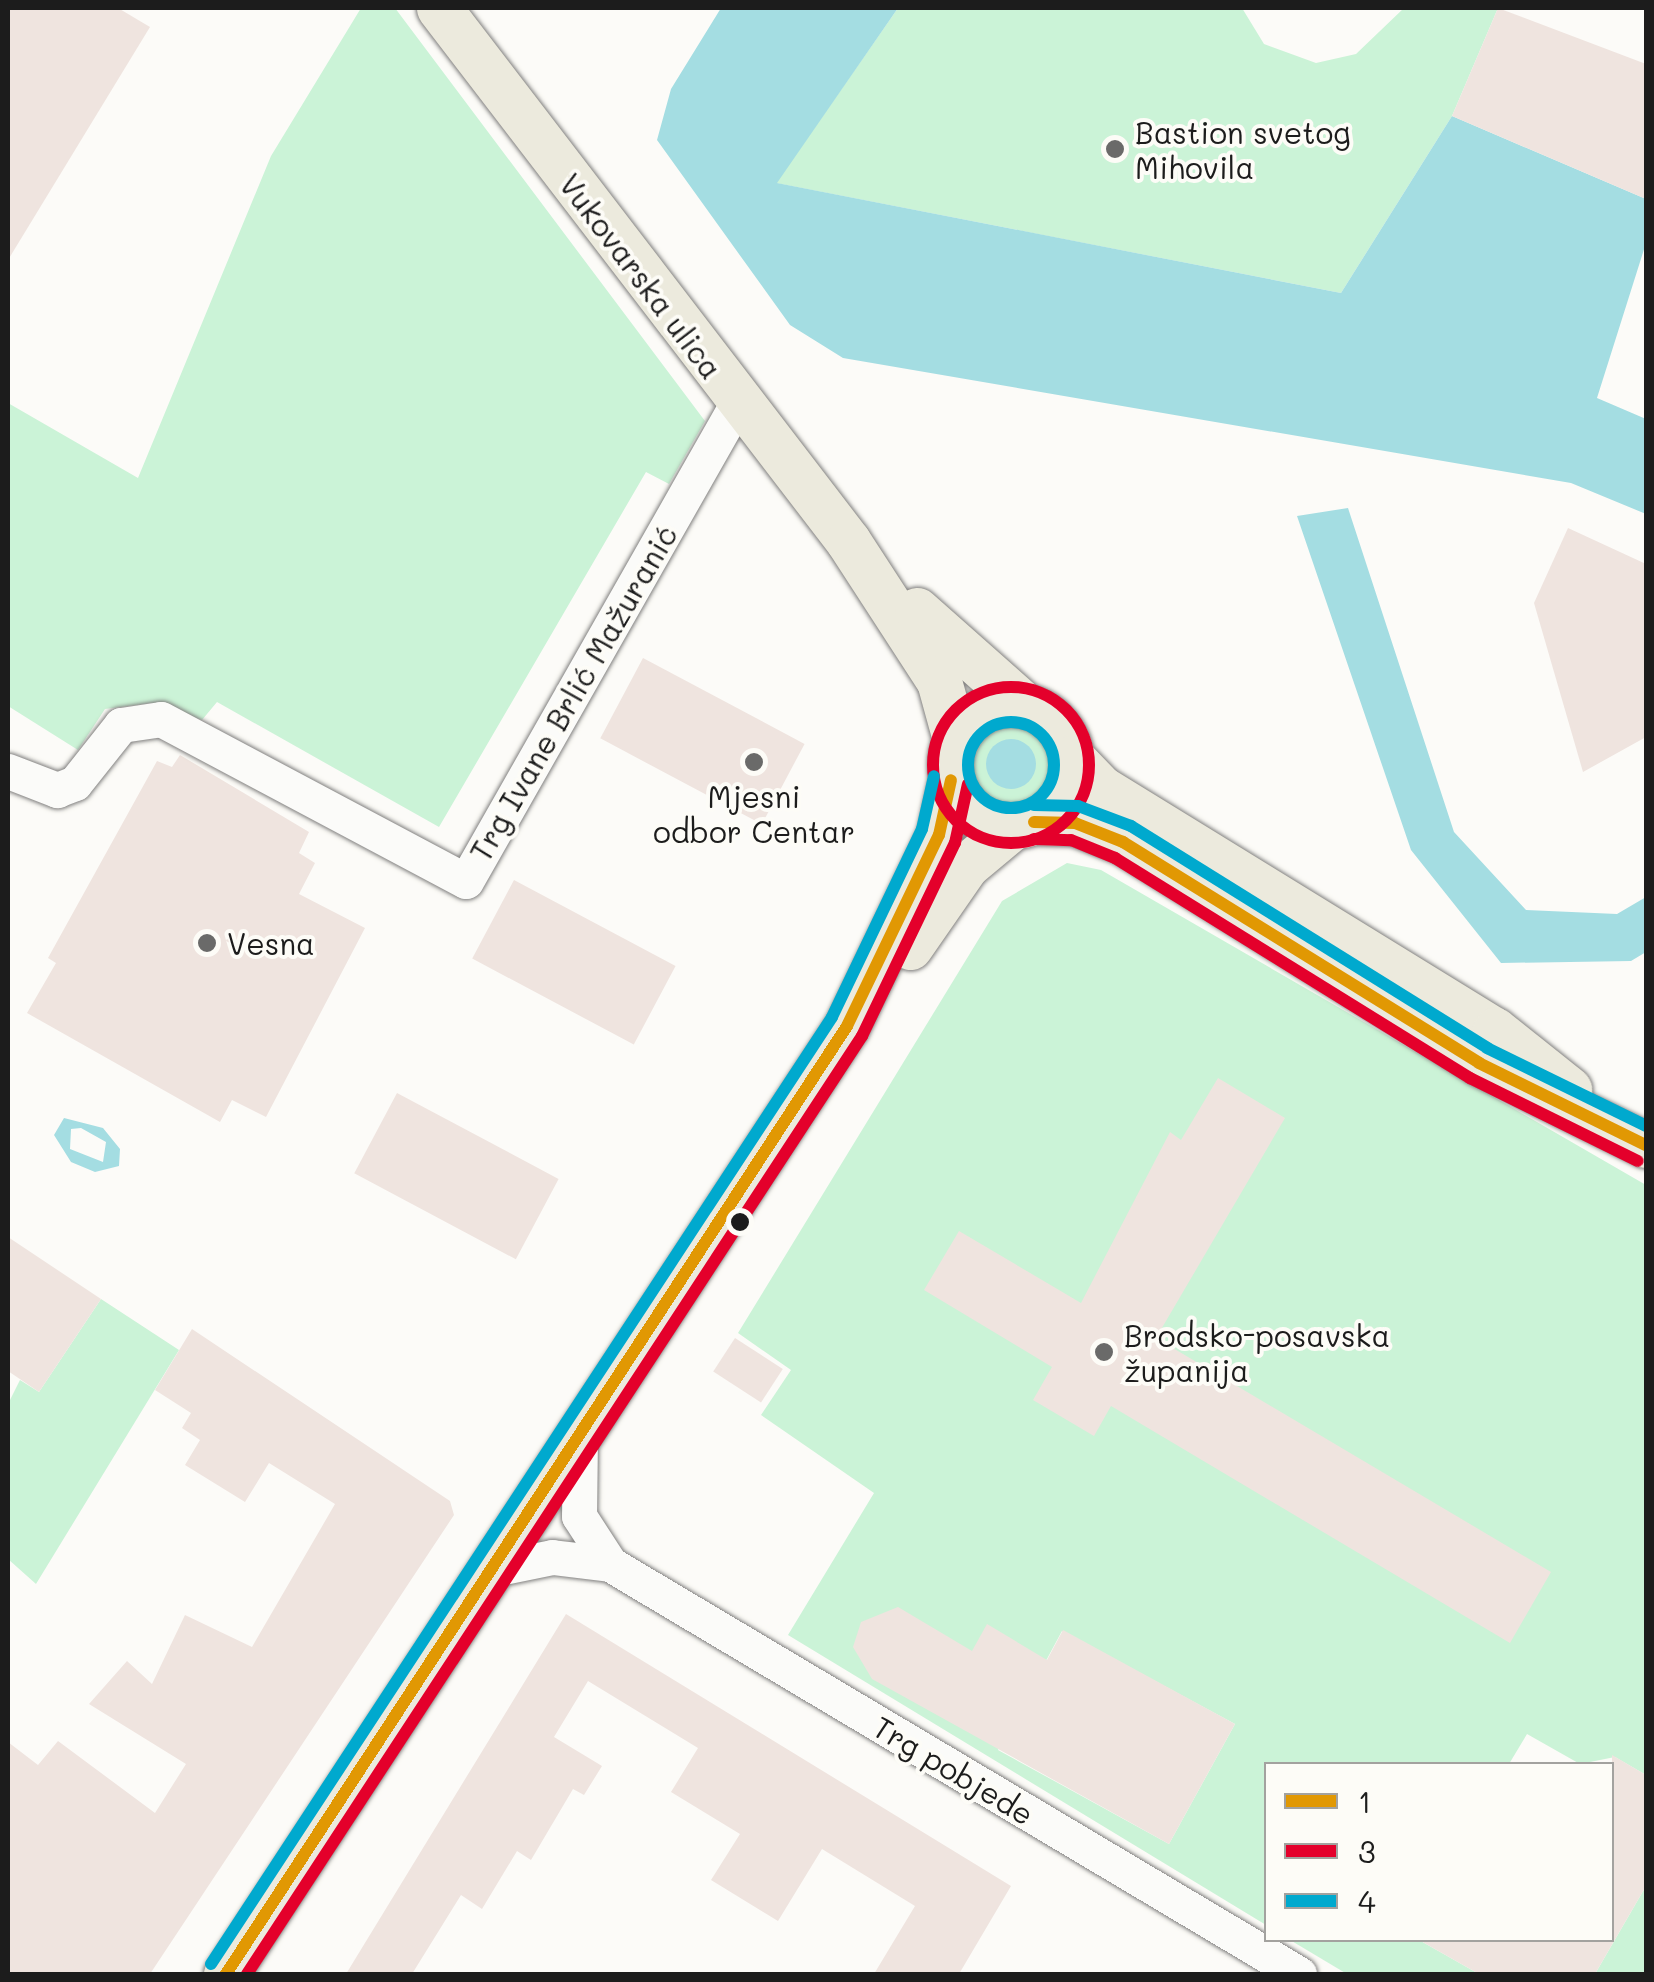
<!DOCTYPE html>
<html>
<head>
<meta charset="utf-8">
<style>
  body { margin:0 }
  #map { position:relative; width:1654px; height:1982px; overflow:hidden; background:#fcfbf8; font-family:Mali,sans-serif }
  div>[style] { position:absolute }
  .green>* { inset:0; background:#cbf3d7 }
  .round { border-radius:50% }
  .water>* { inset:0; background:#a4dde2 }
  .building>* { inset:0; background:#efe4df; transform-origin:0 0 }
  .roads { filter:drop-shadow(0 0 2px #81807f) drop-shadow(0 0 2px #81807f) }
  .minor>* { height:35px; margin:-17.5px; padding:0 17.5px; transform-origin:17.5px; border-radius:17.5px; background:#fbfbf9 }
  .major>* { height:45px; margin:-22.5px; padding:0 22.5px; transform-origin:22.5px; border-radius:22.5px; background:#eceadd }
  .major>.ring { margin:-22.5px; padding:0; box-sizing:content-box; background:none; border:45px solid #eceadd; border-radius:50% }
  .bus-1>* { height:12px; margin:-6px; padding:0 6px; transform-origin:6px; border-radius:6px; background:#e19803 }
  .bus-2>* { height:12px; margin:-6px; padding:0 6px; transform-origin:6px; border-radius:6px; background:#e4002b }
  .bus-2>.ring { margin:-6px; padding:0; box-sizing:content-box; background:none; border:12px solid #e4002b; border-radius:50% }
  .bus-3>* { height:12px; margin:-6px; padding:0 6px; transform-origin:6px; border-radius:6px; background:#00a9ce }
  .bus-3>.ring { margin:-6px; padding:0; box-sizing:content-box; background:none; border:12px solid #00a9ce; border-radius:50% }
  .dots>* { width:28px; height:28px; translate:-50% -50%; box-sizing:border-box; border:5px solid #fdfcf7; border-radius:50% }
  span { translate:-50% -50%; white-space:nowrap; text-align:center; line-height:1.15; -webkit-text-stroke:8px #fdfcf7; paint-order:stroke }
  .poi-label { font-size:30px; color:#1c1c1c }
  .left { translate:0 -50%; text-align:left }
  .street-label { font-size:30px; color:#1c1c1c }
  .frame { position:absolute; inset:0; border:10px solid #1c1c1c; pointer-events:none }
  .legend { position:absolute; left:1264px; top:1762px; width:350px; height:180px; box-sizing:border-box; background:#fdfcf7; border:2px solid #a3a29f; margin:0; padding:12px 18px; list-style:none; font-size:30px; color:#1c1c1c }
  .legend li { display:flex; align-items:center; gap:20px; height:50px }
  .legend b { width:50px; border:2px solid #a3a29f }
</style>
</head>
<body>
<div id="map">
  <div class="green">
    <div style="clip-path:polygon(361px 8px,395px 8px,705px 421px,669px 484px,646px 472px,439px 827px,217px 702px,202px 720px,151px 703px,105px 709px,78px 750px,8px 706px,8px 403px,138px 478px,271px 156px)"></div>
    <div style="clip-path:polygon(898px 8px,1242px 8px,1264px 44px,1316px 63px,1356px 54px,1404px 8px,1498px 8px,1452px 116px,1341px 293px,776px 183px)"></div>
    <div class="round" style="left:974px;top:727px;width:78px;height:78px"></div>
    <div style="clip-path:polygon(evenodd,1067px 863px,1101px 870px,1646px 1185px,1646px 1775px,1615px 1757px,1580px 1764px,1527px 1734px,1509px 1764px,1266px 1764px,1266px 1925px,788px 1635px,874px 1493px,761px 1415px,791px 1370px,738px 1333px,1002px 901px,1067px 863px,1062px 1631px,1235px 1724px,1169px 1844px,998px 1750px,1062px 1631px)"></div>
    <div style="clip-path:polygon(101px 1299px,179px 1350px,36px 1584px,8px 1559px,8px 1404px,20px 1380px,39px 1392px)"></div>
    <div style="clip-path:polygon(1646px 1886px,1646px 1974px,1595px 1974px)"></div>
    <div style="clip-path:polygon(1290px 1940px,1419px 1940px,1479px 1974px,1347px 1974px)"></div>
  </div>
  <div class="water">
    <div style="clip-path:polygon(721px 8px,898px 8px,777px 183px,1341px 293px,1452px 116px,1646px 199px,1646px 243px,1597px 398px,1646px 419px,1646px 514px,1571px 483px,843px 358px,790px 325px,657px 140px,671px 89px)"></div>
    <div style="clip-path:polygon(1348px 508px,1454px 832px,1526px 910px,1617px 914px,1646px 897px,1646px 952px,1631px 961px,1501px 963px,1411px 850px,1297px 516px)"></div>
    <div class="round" style="left:986px;top:739px;width:50px;height:50px"></div>
    <div style="clip-path:polygon(evenodd,64px 1118px,103px 1128px,120px 1149px,119px 1166px,95px 1172px,71px 1162px,54px 1135px,64px 1118px,81px 1128px,106px 1142px,103px 1162px,70px 1149px,71px 1129px,81px 1128px)"></div>
  </div>
  <div class="building">
    <div style="clip-path:polygon(8px 8px,118px 8px,150px 27px,8px 260px)"></div>
    <div style="clip-path:polygon(1498px 8px,1646px 64px,1646px 199px,1452px 116px)"></div>
    <div style="clip-path:polygon(1568px 528px,1646px 564px,1646px 737px,1583px 772px,1534px 603px)"></div>
    <div style="left:643px;top:658px;width:183px;height:91px;rotate:28deg"></div>
    <div style="clip-path:polygon(180px 755px,309px 832px,299px 853px,315px 863px,299px 894px,365px 928px,266px 1117px,232px 1100px,220px 1122px,27px 1013px,56px 963px,48px 958px,157px 761px,172px 767px)"></div>
    <div style="left:514px;top:880px;width:183px;height:89px;rotate:28deg"></div>
    <div style="clip-path:polygon(1218px 1078px,1285px 1118px,1156px 1338px,1551px 1572px,1510px 1643px,1111px 1406px,1094px 1436px,1033px 1400px,1052px 1367px,924px 1290px,959px 1231px,1081px 1303px,1170px 1132px,1181px 1140px)"></div>
    <div style="left:397px;top:1093px;width:183px;height:91px;rotate:28deg"></div>
    <div style="clip-path:polygon(8px 1237px,101px 1299px,39px 1392px,8px 1371px)"></div>
    <div style="clip-path:polygon(192px 1329px,450px 1501px,454px 1515px,150px 1974px,8px 1974px,8px 1742px,38px 1765px,58px 1741px,155px 1813px,186px 1764px,89px 1704px,127px 1661px,152px 1684px,185px 1615px,252px 1647px,335px 1504px,269px 1463px,245px 1502px,185px 1465px,200px 1440px,182px 1428px,191px 1413px,155px 1390px)"></div>
    <div style="left:735px;top:1338px;width:57px;height:40px;rotate:33deg"></div>
    <div style="clip-path:polygon(898px 1607px,972px 1651px,987px 1624px,1047px 1660px,1063px 1630px,1235px 1724px,1169px 1844px,872px 1679px,853px 1647px,861px 1622px)"></div>
    <div style="clip-path:polygon(566px 1614px,1011px 1886px,959px 1974px,874px 1974px,915px 1906px,822px 1849px,778px 1921px,711px 1880px,740px 1834px,671px 1792px,698px 1748px,588px 1681px,554px 1737px,602px 1766px,584px 1795px,573px 1789px,531px 1860px,517px 1851px,482px 1909px,461px 1895px,412px 1974px,346px 1974px)"></div>
    <div style="clip-path:polygon(1612px 1755px,1646px 1775px,1646px 1886px,1595px 1974px,1479px 1974px,1419px 1940px,1612px 1940px)"></div>
  </div>
  <div class="roads">
    <div class="minor">
      <div style="left:8px;top:771px;width:53px;rotate:21.2deg"></div>
      <div style="left:57px;top:790px;width:19px;rotate:-21deg"></div>
      <div style="left:75px;top:783px;width:74px;rotate:-51.6deg"></div>
      <div style="left:121px;top:725px;width:40px;rotate:-8.5deg"></div>
      <div style="left:161px;top:719px;width:345px;rotate:28deg"></div>
      <div style="left:466px;top:881px;width:549px;rotate:-60.4deg"></div>
      <div style="left:580px;top:1437px;width:79px;rotate:90.7deg"></div>
      <div style="left:579px;top:1516px;width:57px;rotate:57.1deg"></div>
      <div style="left:610px;top:1564px;width:802px;rotate:30.76deg"></div>
      <div style="left:493px;top:1569px;width:60px;rotate:-11.5deg"></div>
      <div style="left:552px;top:1557px;width:58px;rotate:6.9deg"></div>
    </div>
    <div class="major">
      <div style="left:439px;top:8px;width:672px;rotate:52.5deg"></div>
      <div style="left:848px;top:541px;width:167px;rotate:57deg"></div>
      <div style="left:939px;top:681px;width:60px;rotate:74.6deg"></div>
      <div style="left:917px;top:610px;width:143px;rotate:41.6deg"></div>
      <div class="ring" style="left:950px;top:704px;width:77px;height:77px"></div>
      <div style="left:1072px;top:758px;width:42px;rotate:46deg"></div>
      <div style="left:1101px;top:788px;width:462px;rotate:31.6deg"></div>
      <div style="left:1495px;top:1030px;width:95px;rotate:38.6deg"></div>
      <div style="left:1034px;top:822px;width:41px;rotate:1.4deg"></div>
      <div style="left:1075px;top:823px;width:52px;rotate:21.6deg"></div>
      <div style="left:1123px;top:842px;width:419px;rotate:31.8deg"></div>
      <div style="left:1479px;top:1063px;width:186px;rotate:26.2deg"></div>
      <div style="left:910px;top:947px;width:98px;rotate:-55.3deg"></div>
      <div style="left:966px;top:866px;width:62px;rotate:-39.8deg"></div>
      <div style="left:226px;top:1974px;width:1133px;rotate:-56.77deg"></div>
      <div style="left:847px;top:1026px;width:212px;rotate:-64.3deg"></div>
      <div style="left:939px;top:835px;width:56px;rotate:-77.7deg"></div>
    </div>
  </div>
  <div class="bus-1">
    <div style="left:1034px;top:822px;width:41px;rotate:1.4deg"></div>
    <div style="left:1075px;top:823px;width:52px;rotate:21.6deg"></div>
    <div style="left:1123px;top:842px;width:419px;rotate:31.8deg"></div>
    <div style="left:1479px;top:1063px;width:186px;rotate:26.2deg"></div>
    <div style="left:226px;top:1974px;width:1133px;rotate:-56.77deg"></div>
    <div style="left:847px;top:1026px;width:212px;rotate:-64.3deg"></div>
    <div style="left:939px;top:835px;width:56px;rotate:-77.7deg"></div>
  </div>
  <div class="bus-2">
    <div class="ring" style="left:933px;top:687px;width:144px;height:144px"></div>
    <div style="left:1034px;top:839px;width:37px;rotate:2deg"></div>
    <div style="left:1071px;top:840px;width:48px;rotate:22.2deg"></div>
    <div style="left:1115px;top:858px;width:418px;rotate:31.8deg"></div>
    <div style="left:1470px;top:1078px;width:187px;rotate:26.3deg"></div>
    <div style="left:247px;top:1974px;width:1122px;rotate:-56.75deg"></div>
    <div style="left:862px;top:1036px;width:214px;rotate:-64.3deg"></div>
    <div style="left:955px;top:843px;width:60px;rotate:-77.6deg"></div>
  </div>
  <div class="bus-3">
    <div class="ring" style="left:968px;top:722px;width:74px;height:74px"></div>
    <div style="left:1034px;top:805px;width:44px;rotate:1.3deg"></div>
    <div style="left:1078px;top:806px;width:57px;rotate:20.7deg"></div>
    <div style="left:1131px;top:826px;width:420px;rotate:31.9deg"></div>
    <div style="left:1487px;top:1048px;width:177px;rotate:26.1deg"></div>
    <div style="left:211px;top:1964px;width:1132px;rotate:-56.74deg"></div>
    <div style="left:832px;top:1017px;width:208px;rotate:-64.4deg"></div>
    <div style="left:922px;top:829px;width:54px;rotate:-77.2deg"></div>
  </div>
  <div class="dots">
    <div style="left:1115px;top:149px;background:#6a6a69"></div>
    <div style="left:754px;top:762px;background:#6a6a69"></div>
    <div style="left:207px;top:943px;background:#6a6a69"></div>
    <div style="left:740px;top:1222px;background:#1c1c1c"></div>
    <div style="left:1104px;top:1352px;background:#6a6a69"></div>
  </div>
  <div class="poi-label">
    <span class="left" style="left:1135px;top:149px">Bastion svetog<br>Mihovila</span>
    <span style="left:754px;top:813px">Mjesni<br>odbor Centar</span>
    <span class="left" style="left:227px;top:943px">Vesna</span>
    <span class="left" style="left:1124px;top:1352px">Brodsko-posavska<br>županija</span>
  </div>
  <div class="street-label">
    <span style="left:641px;top:276px;rotate:53deg">Vukovarska ulica</span>
    <span style="left:573px;top:693px;rotate:-60deg">Trg Ivane Brlić Mažuranić</span>
    <span style="left:954px;top:1770px;rotate:31deg">Trg pobjede</span>
  </div>
  <div class="frame"></div>
  <ul class="legend">
  <li><b style="height:12px;background:#e19803"></b>1</li>
  <li><b style="height:12px;background:#e4002b"></b>3</li>
  <li><b style="height:12px;background:#00a9ce"></b>4</li>
  </ul>
</div>
</body>
</html>
